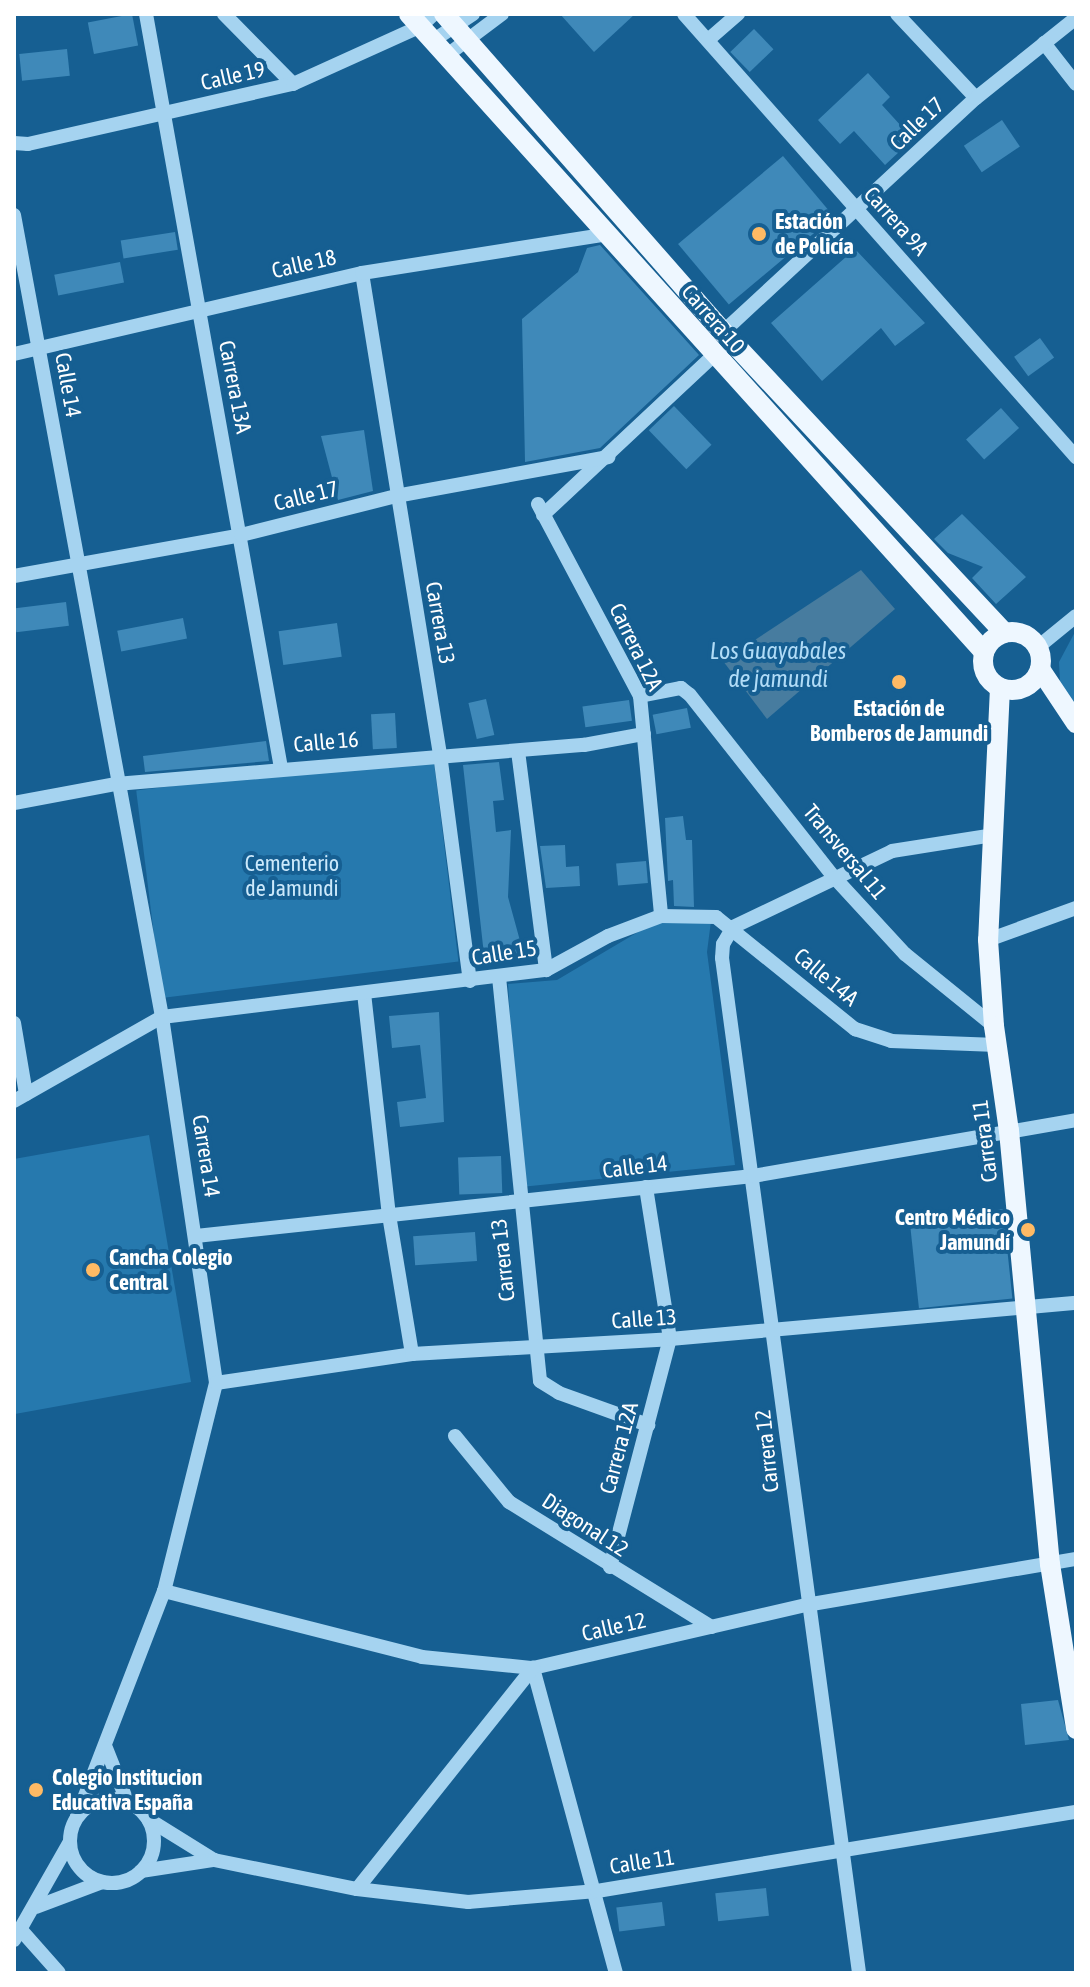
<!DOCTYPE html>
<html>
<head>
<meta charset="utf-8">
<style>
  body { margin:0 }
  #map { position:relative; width:1090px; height:1987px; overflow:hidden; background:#165f92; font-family:"Asap Condensed",sans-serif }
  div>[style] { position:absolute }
  .green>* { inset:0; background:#2679ae; transform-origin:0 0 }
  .water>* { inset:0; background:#477c9f }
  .building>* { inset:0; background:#3f89b9; transform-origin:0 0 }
  .minor>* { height:14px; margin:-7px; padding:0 7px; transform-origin:7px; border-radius:7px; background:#a5d3f0 }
  .minor>.ring { margin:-7px; padding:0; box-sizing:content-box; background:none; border:14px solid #a5d3f0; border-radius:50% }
  .major>* { height:20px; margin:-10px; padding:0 10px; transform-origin:10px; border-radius:10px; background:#eef7ff }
  .major>.ring { margin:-10px; padding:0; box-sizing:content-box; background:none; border:20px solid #eef7ff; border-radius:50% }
  .dots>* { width:22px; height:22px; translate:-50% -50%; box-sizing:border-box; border:4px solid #165f92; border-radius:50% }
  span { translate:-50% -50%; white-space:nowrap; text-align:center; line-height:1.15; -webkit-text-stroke:8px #165f92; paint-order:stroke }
  .street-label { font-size:22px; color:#fff }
  .poi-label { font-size:22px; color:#fff; font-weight:700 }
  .left { translate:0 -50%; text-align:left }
  .right { translate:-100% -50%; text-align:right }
  .park-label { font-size:22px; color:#cce9fb }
  .water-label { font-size:24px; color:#b1dcf7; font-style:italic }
  .frame { position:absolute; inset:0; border:16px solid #fff; pointer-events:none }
</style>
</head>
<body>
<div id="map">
  <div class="green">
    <div style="clip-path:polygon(1076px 630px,1076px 709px,1060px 682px,1059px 662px)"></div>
    <div style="left:433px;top:754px;width:209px;height:299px;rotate:83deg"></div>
    <div style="clip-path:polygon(660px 919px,711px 921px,707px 952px,735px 1165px,521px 1187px,508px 984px,557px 980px)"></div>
    <div style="clip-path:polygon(149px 1135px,191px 1382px,15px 1414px,14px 1159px)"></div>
  </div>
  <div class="water">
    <div style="clip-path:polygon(861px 570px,895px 609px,767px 719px,723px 661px)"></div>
  </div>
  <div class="building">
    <div style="left:132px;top:14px;width:32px;height:45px;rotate:79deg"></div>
    <div style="clip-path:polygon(560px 14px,635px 14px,594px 52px)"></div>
    <div style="left:754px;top:29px;width:28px;height:33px;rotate:46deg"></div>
    <div style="left:67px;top:49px;width:27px;height:48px;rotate:84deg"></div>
    <div style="clip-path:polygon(868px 73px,890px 97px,882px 105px,913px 139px,885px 165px,854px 131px,840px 144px,818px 120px)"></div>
    <div style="left:1002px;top:120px;width:32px;height:46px;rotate:56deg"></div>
    <div style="left:783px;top:156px;width:79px;height:137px;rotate:50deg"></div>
    <div style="left:175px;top:232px;width:18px;height:55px;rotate:81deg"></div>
    <div style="clip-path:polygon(600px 245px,699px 355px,600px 448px,525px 462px,522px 319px,578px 272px,587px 248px)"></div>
    <div style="clip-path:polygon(855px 249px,925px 323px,895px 346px,881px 328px,822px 381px,771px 323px)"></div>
    <div style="left:120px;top:262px;width:21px;height:67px;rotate:79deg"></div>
    <div style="left:1040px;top:338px;width:24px;height:32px;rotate:54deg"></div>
    <div style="left:674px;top:406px;width:54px;height:35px;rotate:46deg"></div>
    <div style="left:1001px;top:408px;width:27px;height:47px;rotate:48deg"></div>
    <div style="clip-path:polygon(364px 430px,373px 491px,338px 500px,321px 436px)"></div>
    <div style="clip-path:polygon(962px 514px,1026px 577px,996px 604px,972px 578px,983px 567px,948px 553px,934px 539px)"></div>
    <div style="left:66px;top:602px;width:24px;height:53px;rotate:83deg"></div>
    <div style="left:183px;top:618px;width:21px;height:67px;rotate:79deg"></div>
    <div style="left:337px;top:623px;width:34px;height:59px;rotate:82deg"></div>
    <div style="left:486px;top:699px;width:37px;height:18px;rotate:77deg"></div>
    <div style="left:629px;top:700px;width:21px;height:47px;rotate:82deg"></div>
    <div style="left:687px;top:708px;width:20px;height:35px;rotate:79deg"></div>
    <div style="left:395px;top:713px;width:35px;height:24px;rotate:87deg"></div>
    <div style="clip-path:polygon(266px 741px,269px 761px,145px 772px,143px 756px)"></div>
    <div style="clip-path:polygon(499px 762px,504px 800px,493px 801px,496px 832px,511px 830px,508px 897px,525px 959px,485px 964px,463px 765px)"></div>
    <div style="clip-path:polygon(683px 816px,686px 840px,692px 840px,694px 907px,674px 906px,673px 880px,668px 881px,665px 818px)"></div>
    <div style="clip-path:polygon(565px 845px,566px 867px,579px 866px,580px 886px,546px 888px,540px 846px)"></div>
    <div style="left:646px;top:861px;width:22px;height:30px;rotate:85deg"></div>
    <div style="clip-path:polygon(439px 1012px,444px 1122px,400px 1127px,397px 1102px,426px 1098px,420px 1045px,392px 1048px,389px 1016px)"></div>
    <div style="left:501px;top:1156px;width:37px;height:43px;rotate:88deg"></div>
    <div style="left:1003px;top:1209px;width:90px;height:94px;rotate:84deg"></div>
    <div style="left:475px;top:1232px;width:29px;height:62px;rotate:86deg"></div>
    <div style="clip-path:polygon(1058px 1700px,1069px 1740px,1025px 1745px,1021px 1704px)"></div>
    <div style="left:766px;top:1888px;width:28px;height:51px;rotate:84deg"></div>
    <div style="left:662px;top:1902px;width:24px;height:46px;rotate:83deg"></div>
  </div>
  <div class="minor">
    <div style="left:146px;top:14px;width:766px;rotate:79.85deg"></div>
    <div style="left:224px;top:14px;width:98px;rotate:45.4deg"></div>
    <div style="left:684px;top:14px;width:592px;rotate:48.5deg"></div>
    <div style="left:897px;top:14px;width:115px;rotate:46.8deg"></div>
    <div style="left:434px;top:40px;width:47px;rotate:-33.7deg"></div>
    <div style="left:708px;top:40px;width:40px;rotate:-41deg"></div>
    <div style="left:1044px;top:43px;width:52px;rotate:52deg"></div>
    <div style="left:446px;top:56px;width:70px;rotate:-36.9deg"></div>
    <div style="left:14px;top:143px;width:14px;rotate:4deg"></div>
    <div style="left:28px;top:144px;width:272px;rotate:-12.8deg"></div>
    <div style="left:293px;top:84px;width:141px;rotate:-24.4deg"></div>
    <div style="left:421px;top:26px;width:18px;rotate:-43deg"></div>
    <div style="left:14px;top:215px;width:816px;rotate:79.54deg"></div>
    <div style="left:162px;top:1017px;width:370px;rotate:81.6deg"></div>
    <div style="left:216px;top:1383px;width:214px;rotate:104deg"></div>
    <div style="left:164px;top:1591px;width:242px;rotate:111.1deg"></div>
    <div style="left:362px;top:273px;width:487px;rotate:80.8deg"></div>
    <div style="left:440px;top:754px;width:229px;rotate:82.5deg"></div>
    <div style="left:723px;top:332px;width:345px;rotate:-42.8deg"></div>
    <div style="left:976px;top:98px;width:128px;rotate:-38.7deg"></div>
    <div style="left:14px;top:354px;width:357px;rotate:-13.1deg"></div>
    <div style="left:362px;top:273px;width:249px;rotate:-9deg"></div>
    <div style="left:538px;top:504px;width:217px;rotate:62deg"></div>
    <div style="left:640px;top:696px;width:221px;rotate:84.5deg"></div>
    <div style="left:543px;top:515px;width:233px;rotate:-43.1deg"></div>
    <div style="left:14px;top:576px;width:231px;rotate:-10.2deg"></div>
    <div style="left:241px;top:535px;width:160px;rotate:-14.1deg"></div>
    <div style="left:396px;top:496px;width:216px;rotate:-10.4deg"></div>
    <div style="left:1038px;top:647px;width:49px;rotate:-39.2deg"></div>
    <div style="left:640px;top:696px;width:42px;rotate:-11deg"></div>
    <div style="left:681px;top:688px;width:11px;rotate:38deg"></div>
    <div style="left:690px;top:695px;width:231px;rotate:51.7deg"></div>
    <div style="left:833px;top:876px;width:106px;rotate:47.3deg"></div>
    <div style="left:905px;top:954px;width:114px;rotate:39deg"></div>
    <div style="left:518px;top:751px;width:221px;rotate:82.7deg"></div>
    <div style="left:14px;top:803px;width:104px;rotate:-10.6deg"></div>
    <div style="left:116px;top:784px;width:470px;rotate:-4.8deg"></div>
    <div style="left:584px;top:745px;width:61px;rotate:-10.4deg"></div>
    <div style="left:733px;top:927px;width:20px;rotate:120deg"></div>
    <div style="left:723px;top:944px;width:14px;rotate:94deg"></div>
    <div style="left:722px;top:958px;width:1024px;rotate:82.31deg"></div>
    <div style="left:733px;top:927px;width:176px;rotate:-25.5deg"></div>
    <div style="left:892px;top:851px;width:102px;rotate:-9deg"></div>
    <div style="left:988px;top:940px;width:94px;rotate:-20deg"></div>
    <div style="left:499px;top:977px;width:406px;rotate:84.2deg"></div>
    <div style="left:540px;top:1381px;width:22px;rotate:32deg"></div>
    <div style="left:559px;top:1393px;width:95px;rotate:19.8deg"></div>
    <div style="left:364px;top:993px;width:223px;rotate:83.6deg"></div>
    <div style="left:389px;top:1215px;width:141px;rotate:80.6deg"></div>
    <div style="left:14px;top:1023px;width:72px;rotate:80.4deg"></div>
    <div style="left:14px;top:1101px;width:170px;rotate:-29.6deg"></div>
    <div style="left:162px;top:1017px;width:387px;rotate:-7deg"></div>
    <div style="left:546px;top:970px;width:71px;rotate:-28.7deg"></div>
    <div style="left:608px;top:936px;width:57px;rotate:-20.7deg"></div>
    <div style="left:661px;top:916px;width:55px;rotate:1deg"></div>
    <div style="left:716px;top:917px;width:179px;rotate:38.9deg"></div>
    <div style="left:855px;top:1029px;width:38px;rotate:18deg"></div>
    <div style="left:891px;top:1041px;width:106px;rotate:2.2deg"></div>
    <div style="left:196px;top:1236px;width:560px;rotate:-6.15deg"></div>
    <div style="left:753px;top:1176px;width:328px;rotate:-9.8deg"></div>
    <div style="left:216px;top:1383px;width:198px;rotate:-8.4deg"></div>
    <div style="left:412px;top:1354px;width:258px;rotate:-3.3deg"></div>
    <div style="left:670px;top:1339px;width:408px;rotate:-5.1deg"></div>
    <div style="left:455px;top:1436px;width:85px;rotate:50.7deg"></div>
    <div style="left:509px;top:1502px;width:238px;rotate:31.7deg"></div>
    <div style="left:610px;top:1567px;width:236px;rotate:-75.3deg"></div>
    <div style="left:670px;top:1339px;width:154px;rotate:-99deg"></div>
    <div style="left:164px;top:1591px;width:266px;rotate:14.3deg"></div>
    <div style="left:422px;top:1657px;width:112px;rotate:5.7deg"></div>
    <div style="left:533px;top:1668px;width:280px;rotate:-13deg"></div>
    <div style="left:806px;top:1605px;width:274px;rotate:-9.7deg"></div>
    <div style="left:533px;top:1668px;width:316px;rotate:74.8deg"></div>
    <div style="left:106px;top:1748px;width:57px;rotate:68.4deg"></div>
    <div class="ring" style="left:70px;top:1799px;width:70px;height:70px"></div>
    <div style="left:148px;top:1819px;width:78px;rotate:31.8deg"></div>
    <div style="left:141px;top:1871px;width:74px;rotate:-8.6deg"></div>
    <div style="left:214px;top:1860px;width:146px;rotate:11.5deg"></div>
    <div style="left:357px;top:1889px;width:112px;rotate:6.7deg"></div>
    <div style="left:468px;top:1902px;width:129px;rotate:-4.9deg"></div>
    <div style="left:597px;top:1891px;width:485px;rotate:-9.4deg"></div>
    <div style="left:357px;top:1889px;width:283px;rotate:-51.5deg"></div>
    <div style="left:36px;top:1907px;width:71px;rotate:-20.7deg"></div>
    <div style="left:21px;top:1930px;width:57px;rotate:48.5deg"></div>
    <div style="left:14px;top:1940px;width:112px;rotate:-60.4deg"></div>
  </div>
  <div class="major">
    <div style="left:409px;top:14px;width:859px;rotate:47.97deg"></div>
    <div style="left:444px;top:14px;width:423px;rotate:48.7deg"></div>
    <div style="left:723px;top:332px;width:412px;rotate:46.9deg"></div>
    <div class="ring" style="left:983px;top:632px;width:38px;height:38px"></div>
    <div style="left:1040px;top:669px;width:65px;rotate:56.3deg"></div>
    <div style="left:1000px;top:688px;width:252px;rotate:92.7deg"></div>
    <div style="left:988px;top:940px;width:86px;rotate:86deg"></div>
    <div style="left:994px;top:1026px;width:106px;rotate:81.9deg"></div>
    <div style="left:1009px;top:1131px;width:435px;rotate:84.6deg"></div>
    <div style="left:1050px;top:1564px;width:167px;rotate:81deg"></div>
  </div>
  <div class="dots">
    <div style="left:759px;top:234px;background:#ffba64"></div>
    <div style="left:899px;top:682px;background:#ffba64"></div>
    <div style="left:1028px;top:1230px;background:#ffba64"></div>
    <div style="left:93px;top:1270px;background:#ffba64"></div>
    <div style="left:36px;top:1790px;background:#ffba64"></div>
  </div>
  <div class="street-label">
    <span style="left:233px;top:76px;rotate:-13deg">Calle 19</span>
    <span style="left:917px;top:124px;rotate:-44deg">Calle 17</span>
    <span style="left:896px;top:221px;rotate:48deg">Carrera 9A</span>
    <span style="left:304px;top:264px;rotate:-13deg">Calle 18</span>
    <span style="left:713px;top:319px;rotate:49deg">Carrera 10</span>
    <span style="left:68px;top:385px;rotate:80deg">Calle 14</span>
    <span style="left:235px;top:387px;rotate:79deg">Carrera 13A</span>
    <span style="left:306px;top:496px;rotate:-14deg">Calle 17</span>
    <span style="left:440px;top:623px;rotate:80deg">Carrera 13</span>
    <span style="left:636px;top:647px;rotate:64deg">Carrera 12A</span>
    <span style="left:326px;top:742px;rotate:-5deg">Calle 16</span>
    <span style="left:845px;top:852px;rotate:50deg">Transversal 11</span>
    <span style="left:504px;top:953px;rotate:-9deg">Calle 15</span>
    <span style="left:826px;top:977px;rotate:40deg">Calle 14A</span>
    <span style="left:985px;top:1141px;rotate:-97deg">Carrera 11</span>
    <span style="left:206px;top:1156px;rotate:81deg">Carrera 14</span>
    <span style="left:635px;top:1167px;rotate:-7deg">Calle 14</span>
    <span style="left:503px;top:1260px;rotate:-96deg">Carrera 13</span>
    <span style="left:644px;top:1319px;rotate:-4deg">Calle 13</span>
    <span style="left:619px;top:1448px;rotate:-75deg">Carrera 12A</span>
    <span style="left:767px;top:1451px;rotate:-96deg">Carrera 12</span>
    <span style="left:585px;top:1525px;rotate:33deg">Diagonal 12</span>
    <span style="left:614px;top:1627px;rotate:-13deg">Calle 12</span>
    <span style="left:642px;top:1862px;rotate:-9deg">Calle 11</span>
  </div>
  <div class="poi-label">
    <span class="left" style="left:775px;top:234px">Estación<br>de Policía</span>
    <span style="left:899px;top:721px">Estación de<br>Bomberos de Jamundi</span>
    <span class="right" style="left:1010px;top:1230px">Centro Médico<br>Jamundí</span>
    <span class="left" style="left:109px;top:1270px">Cancha Colegio<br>Central</span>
    <span class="left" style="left:52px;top:1790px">Colegio Institucion<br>Educativa España</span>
  </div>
  <div class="park-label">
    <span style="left:292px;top:876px">Cementerio<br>de Jamundi</span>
  </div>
  <div class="water-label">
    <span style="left:778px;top:665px">Los Guayabales<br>de jamundi</span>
  </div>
  <div class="frame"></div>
</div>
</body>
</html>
